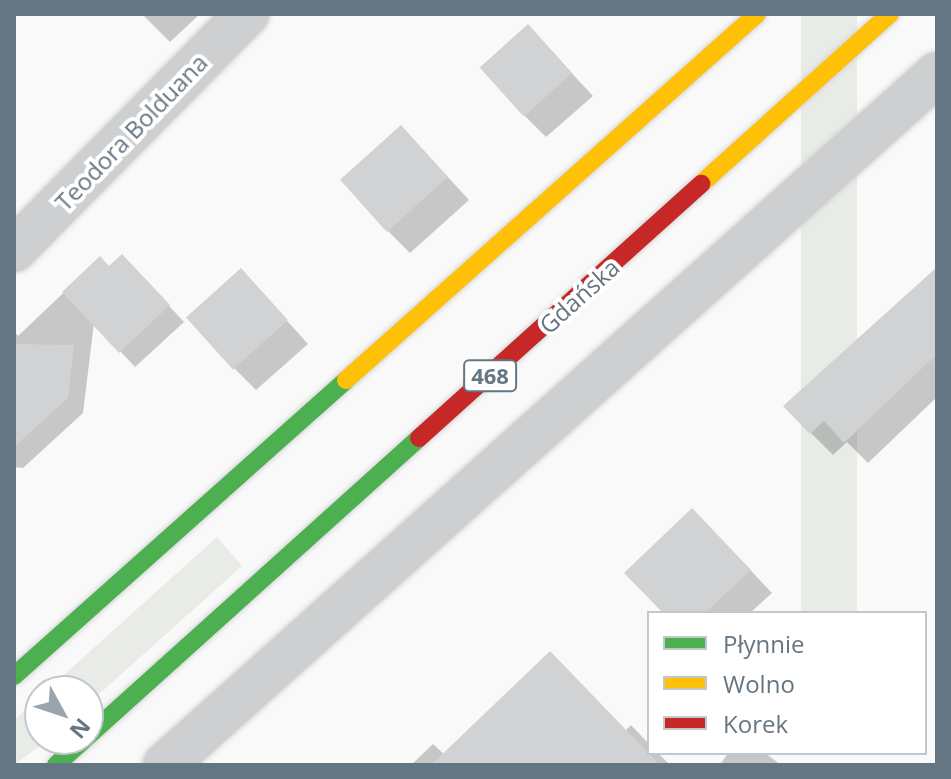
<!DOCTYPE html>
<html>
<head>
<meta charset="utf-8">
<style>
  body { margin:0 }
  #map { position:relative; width:951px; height:779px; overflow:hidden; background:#f9f9f9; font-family:"Open Sans",sans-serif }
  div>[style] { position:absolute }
  .green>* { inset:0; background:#e8ebe6; transform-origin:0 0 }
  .shadow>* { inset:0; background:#0003 }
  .building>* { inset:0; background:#d0d2d3; transform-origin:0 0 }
  .roads { filter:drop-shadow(0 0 2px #d5d6d7) drop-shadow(0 0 2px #d5d6d7) }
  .street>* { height:44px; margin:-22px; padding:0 22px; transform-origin:22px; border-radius:22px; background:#cecfd0 }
  .fast>* { height:18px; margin:-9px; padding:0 9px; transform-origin:9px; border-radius:9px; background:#4caf50 }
  .slow>* { height:18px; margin:-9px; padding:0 9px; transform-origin:9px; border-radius:9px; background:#ffc107 }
  .jam>* { height:18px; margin:-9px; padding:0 9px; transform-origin:9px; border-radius:9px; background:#c62828 }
  span { translate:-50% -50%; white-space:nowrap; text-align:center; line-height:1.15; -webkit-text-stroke:8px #fff; paint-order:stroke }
  .shield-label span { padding:2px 6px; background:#fff; border:2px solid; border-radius:6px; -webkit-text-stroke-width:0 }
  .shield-label { font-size:22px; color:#657683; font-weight:700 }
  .street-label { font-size:24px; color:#657683 }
  .frame { position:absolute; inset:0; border:16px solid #657683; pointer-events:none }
  .legend { position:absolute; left:647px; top:611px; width:280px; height:144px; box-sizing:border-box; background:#fff; border:2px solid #c1c8cd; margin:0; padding:10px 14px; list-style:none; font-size:24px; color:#657683 }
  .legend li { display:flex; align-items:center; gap:16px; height:40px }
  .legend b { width:40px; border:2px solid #c1c8cd }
  .north { position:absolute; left:24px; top:675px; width:80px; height:80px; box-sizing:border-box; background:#fff; border:2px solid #c1c8cd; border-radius:50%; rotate:130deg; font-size:22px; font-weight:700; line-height:32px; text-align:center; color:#657683 }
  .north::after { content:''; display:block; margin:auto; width:28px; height:36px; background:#99a4ac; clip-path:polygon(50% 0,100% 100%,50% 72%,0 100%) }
</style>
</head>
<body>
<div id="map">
  <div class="green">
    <div style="left:801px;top:14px;width:56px;height:681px"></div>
    <div style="clip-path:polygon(217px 537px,242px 566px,88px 704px,88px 691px,46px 691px)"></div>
    <div style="clip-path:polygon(40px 697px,40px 739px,49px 739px,14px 765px,14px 720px)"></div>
  </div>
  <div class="shadow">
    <div style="clip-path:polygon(142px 14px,200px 14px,170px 42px)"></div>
    <div style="clip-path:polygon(528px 26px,593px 96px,546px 137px,524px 115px)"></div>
    <div style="clip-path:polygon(423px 150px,469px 200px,410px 253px,388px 231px)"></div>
    <div style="clip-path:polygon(99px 259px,110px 269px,137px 271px,184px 322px,135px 367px,94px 323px,83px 413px,23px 468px,14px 467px,14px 331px,18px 336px)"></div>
    <div style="clip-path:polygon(241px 270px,308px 344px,256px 390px,234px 368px)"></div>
    <div style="clip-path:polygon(937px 270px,937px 397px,868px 463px,847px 442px,833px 455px,811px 433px)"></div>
    <div style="clip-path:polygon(714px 532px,772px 593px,750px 613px,666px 613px)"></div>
    <div style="clip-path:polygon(631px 725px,649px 744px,649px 753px,658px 753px,670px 765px,411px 765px,433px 744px,445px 755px,625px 731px)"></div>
    <div style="clip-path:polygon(728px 753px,765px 753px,781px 765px,720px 765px)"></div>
  </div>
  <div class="building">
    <div style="left:528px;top:24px;width:66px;height:65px;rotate:48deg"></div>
    <div style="left:401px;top:125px;width:70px;height:82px;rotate:48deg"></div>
    <div style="clip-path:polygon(122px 254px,170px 305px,119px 353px,62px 292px,100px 256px,109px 266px)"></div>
    <div style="clip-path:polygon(937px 267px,937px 354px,844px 443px,824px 421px,810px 434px,783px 406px)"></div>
    <div style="left:241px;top:268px;width:70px;height:74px;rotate:48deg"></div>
    <div style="clip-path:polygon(14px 344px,74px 345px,68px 398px,14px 447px)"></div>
    <div style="clip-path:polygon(692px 508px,751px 570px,705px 613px,663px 613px,624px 573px)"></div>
    <div style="clip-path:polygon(550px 651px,660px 765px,431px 765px)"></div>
  </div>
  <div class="roads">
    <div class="street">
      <div style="left:14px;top:250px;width:332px;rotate:-45.4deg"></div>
      <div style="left:165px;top:765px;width:1036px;rotate:-41.83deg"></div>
    </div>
    <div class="fast">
      <div style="left:14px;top:676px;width:445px;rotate:-41.7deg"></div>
      <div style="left:88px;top:736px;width:445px;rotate:-42deg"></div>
      <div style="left:56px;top:765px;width:39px;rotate:-42deg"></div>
    </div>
    <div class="slow">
      <div style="left:701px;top:184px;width:254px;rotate:-42deg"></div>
      <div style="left:346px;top:380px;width:550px;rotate:-41.69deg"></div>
    </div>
    <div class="jam">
      <div style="left:419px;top:438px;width:380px;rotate:-42deg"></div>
    </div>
  </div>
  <div class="shield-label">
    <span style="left:490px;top:376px">468</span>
  </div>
  <div class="street-label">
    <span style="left:131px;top:132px;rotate:-46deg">Teodora Bolduana</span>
    <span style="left:579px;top:296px;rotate:-42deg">Gdańska</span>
  </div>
  <div class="frame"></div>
  <ul class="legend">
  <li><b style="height:10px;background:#4caf50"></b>Płynnie</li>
  <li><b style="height:10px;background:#ffc107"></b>Wolno</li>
  <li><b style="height:10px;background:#c62828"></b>Korek</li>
  </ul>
  <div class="north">N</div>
</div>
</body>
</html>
